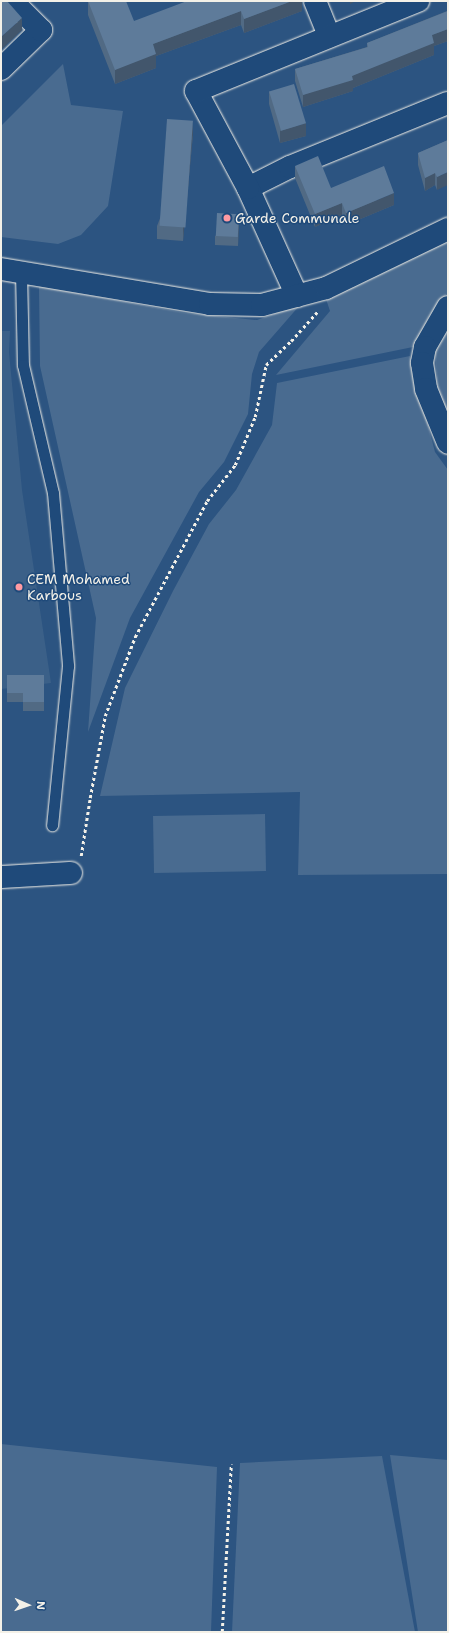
<!DOCTYPE html>
<html>
<head>
<meta charset="utf-8">
<style>
  body { margin:0 }
  #map { position:relative; width:449px; height:1633px; overflow:hidden; background:#2c5481; font-family:"Shantell Sans",sans-serif }
  div>[style] { position:absolute }
  .built>* { inset:0; background:#3b6088 }
  .green>* { inset:0; background:#496b90; transform-origin:0 0 }
  .path>* { height:2.5px; margin-top:-1.25px; transform-origin:0; background:repeating-linear-gradient(90deg,#f4f1e8 0 3px,transparent 0 6px) }
  .roads { filter:drop-shadow(0 0 1px #f4f1e8) drop-shadow(0 0 1px #f4f1e8) }
  .lane>* { height:11px; margin:-5.5px; padding:0 5.5px; transform-origin:5.5px; border-radius:5.5px; background:#1f4a7a }
  .street>* { height:22px; margin:-11px; padding:0 11px; transform-origin:11px; border-radius:11px; background:#1f4a7a }
  .secondary>* { height:22px; margin:-11px; padding:0 11px; transform-origin:11px; border-radius:11px; background:#1f4a7a }
  .wall>* { inset:0; background:#516a84 }
  .shaded-wall>* { inset:0; background:#42566c }
  .building>* { inset:0; background:#5e7b9a; transform-origin:0 0 }
  .dots>* { width:11px; height:11px; translate:-50% -50%; box-sizing:border-box; border:2px solid #1f4a7a; border-radius:50% }
  span { translate:-50% -50%; white-space:nowrap; text-align:center; line-height:1.15; -webkit-text-stroke:3px #1f4a7a; paint-order:stroke }
  .poi-label { font-size:14px; color:#f4f1e8 }
  .left { translate:0 -50%; text-align:left }
  .frame { position:absolute; inset:0; border:2px solid #f4f1e8; pointer-events:none }
  .north { position:absolute; left:8px; top:1585px; width:40px; height:40px; -webkit-text-stroke:3px #1f4a7a; paint-order:stroke; rotate:92deg; font-size:11px; font-weight:700; line-height:16px; text-align:center; color:#f4f1e8 }
  .north::after { content:''; display:block; margin:auto; width:14px; height:18px; background:#f4f1e8; clip-path:polygon(50% 0,100% 100%,50% 72%,0 100%) }
</style>
</head>
<body>
<div id="map">
  <div class="built">
    <div style="clip-path:polygon(1px 331px,10px 331px,9px 352px,22px 490px,51px 683px,1px 689px)"></div>
  </div>
  <div class="green">
    <div style="clip-path:polygon(63px 64px,71px 105px,123px 111px,108px 206px,81px 235px,58px 244px,1px 237px,1px 126px)"></div>
    <div style="clip-path:polygon(448px 242px,448px 292px,430px 315px,413px 347px,276px 375px,330px 311px,325px 296px)"></div>
    <div style="clip-path:polygon(39px 286px,185px 313px,257px 320px,300px 305px,259px 352px,252px 374px,248px 414px,224px 462px,199px 492px,130px 618px,88px 732px,96px 618px,40px 366px)"></div>
    <div style="clip-path:polygon(448px 330px,448px 423px,439px 407px,435px 352px)"></div>
    <div style="clip-path:polygon(410px 356px,435px 452px,448px 470px,448px 874px,298px 875px,300px 792px,100px 796px,125px 688px,173px 591px,209px 524px,236px 490px,272px 425px,277px 383px)"></div>
    <div style="left:265px;top:814px;width:57px;height:112px;rotate:89deg"></div>
    <div style="clip-path:polygon(1px 1444px,217px 1467px,211px 1632px,1px 1632px)"></div>
    <div style="clip-path:polygon(390px 1455px,448px 1460px,448px 1632px,418px 1632px)"></div>
    <div style="clip-path:polygon(382px 1456px,415px 1632px,232px 1632px,240px 1463px)"></div>
  </div>
  <div class="path">
    <div style="left:81px;top:856px;width:59px;rotate:-81.2deg"></div>
    <div style="left:90px;top:798px;width:83px;rotate:-79.6deg"></div>
    <div style="left:105px;top:716px;width:85px;rotate:-69.2deg"></div>
    <div style="left:135px;top:637px;width:154px;rotate:-62.1deg"></div>
    <div style="left:207px;top:501px;width:46px;rotate:-52.1deg"></div>
    <div style="left:235px;top:465px;width:52px;rotate:-67.4deg"></div>
    <div style="left:255px;top:417px;width:53px;rotate:-78.1deg"></div>
    <div style="left:266px;top:365px;width:35px;rotate:-44deg"></div>
    <div style="left:291px;top:341px;width:39px;rotate:-48deg"></div>
    <div style="left:222px;top:1632px;width:168px;rotate:-86.9deg"></div>
  </div>
  <div class="roads">
    <div class="lane">
      <div style="left:21px;top:272px;width:93px;rotate:88.8deg"></div>
      <div style="left:23px;top:365px;width:131px;rotate:76.8deg"></div>
      <div style="left:53px;top:493px;width:174px;rotate:85deg"></div>
      <div style="left:68px;top:666px;width:160px;rotate:95.7deg"></div>
    </div>
    <div class="street">
      <div style="left:315px;top:1px;width:38px;rotate:68deg"></div>
      <div style="left:1px;top:69px;width:56px;rotate:-44.3deg"></div>
      <div style="left:41px;top:30px;width:41px;rotate:-135deg"></div>
      <div style="left:248px;top:188px;width:47px;rotate:-26.6deg"></div>
      <div style="left:290px;top:167px;width:170px;rotate:-22.1deg"></div>
      <div style="left:297px;top:296px;width:119px;rotate:-114.4deg"></div>
      <div style="left:248px;top:188px;width:110px;rotate:-118.2deg"></div>
      <div style="left:196px;top:91px;width:240px;rotate:-22.1deg"></div>
      <div style="left:448px;top:307px;width:46px;rotate:119.9deg"></div>
      <div style="left:425px;top:347px;width:16px;rotate:101deg"></div>
      <div style="left:422px;top:363px;width:26px;rotate:81deg"></div>
      <div style="left:426px;top:389px;width:58px;rotate:67.8deg"></div>
      <div style="left:1px;top:877px;width:70px;rotate:-3.3deg"></div>
    </div>
    <div class="secondary">
      <div style="left:1px;top:269px;width:212px;rotate:9.5deg"></div>
      <div style="left:210px;top:304px;width:52px;rotate:1.1deg"></div>
      <div style="left:262px;top:305px;width:66px;rotate:-14.9deg"></div>
      <div style="left:326px;top:288px;width:136px;rotate:-25.8deg"></div>
    </div>
  </div>
  <div class="wall">
    <div style="clip-path:polygon(88px 1px,134px 21px,302px 1px,302px 11px,244px 33px,241px 25px,156px 56px,156px 68px,115px 84px,88px 15px)"></div>
    <div style="clip-path:polygon(448px 4px,448px 41px,434px 46px,434px 55px,353px 88px,353px 91px,303px 107px,295px 81px,295px 69px,367px 47px,367px 43px,447px 11px,447px 5px)"></div>
    <div style="clip-path:polygon(269px 91px,306px 136px,280px 143px,269px 104px)"></div>
    <div style="clip-path:polygon(193px 134px,183px 241px,157px 239px,157px 226px)"></div>
    <div style="clip-path:polygon(448px 140px,437px 190px,435px 185px,425px 191px,418px 165px,418px 153px)"></div>
    <div style="clip-path:polygon(295px 166px,331px 188px,394px 205px,346px 225px,342px 215px,315px 227px,295px 178px)"></div>
    <div style="clip-path:polygon(239px 223px,238px 246px,215px 245px,215px 236px)"></div>
    <div style="clip-path:polygon(7px 675px,44px 675px,44px 711px,23px 711px,23px 702px,7px 702px)"></div>
  </div>
  <div class="shaded-wall">
    <div style="clip-path:polygon(292px 1px,302px 1px,302px 11px,244px 33px,244px 19px)"></div>
    <div style="clip-path:polygon(350px 1px,356px 1px,350px 4px)"></div>
    <div style="clip-path:polygon(241px 11px,241px 25px,156px 56px,156px 68px,115px 84px,115px 70px,153px 44px)"></div>
    <div style="clip-path:polygon(22px 18px,22px 30px,1px 50px,1px 37px)"></div>
    <div style="clip-path:polygon(448px 29px,448px 41px,434px 46px,434px 55px,353px 88px,353px 91px,303px 107px,303px 95px,352px 76px,432px 35px)"></div>
    <div style="clip-path:polygon(193px 121px,193px 134px,183px 241px,183px 228px)"></div>
    <div style="clip-path:polygon(306px 123px,306px 136px,280px 143px,280px 131px)"></div>
    <div style="clip-path:polygon(448px 172px,448px 185px,437px 190px,437px 177px)"></div>
    <div style="clip-path:polygon(435px 173px,435px 185px,425px 191px,425px 178px)"></div>
    <div style="clip-path:polygon(394px 193px,394px 205px,346px 225px,346px 213px)"></div>
    <div style="clip-path:polygon(342px 203px,342px 215px,315px 227px,315px 214px)"></div>
    <div style="clip-path:polygon(239px 214px,239px 223px,238px 246px,238px 237px)"></div>
  </div>
  <div class="building">
    <div style="clip-path:polygon(1px 1px,7px 1px,22px 18px,1px 37px)"></div>
    <div style="clip-path:polygon(88px 1px,126px 1px,134px 21px,187px 1px,292px 1px,244px 19px,241px 11px,153px 44px,156px 54px,115px 70px)"></div>
    <div style="clip-path:polygon(448px 11px,448px 29px,432px 35px,434px 43px,352px 76px,353px 80px,303px 95px,295px 69px,368px 47px,367px 43px)"></div>
    <div style="left:294px;top:84px;width:41px;height:26px;rotate:73deg"></div>
    <div style="left:167px;top:119px;width:26px;height:107px;rotate:4deg"></div>
    <div style="clip-path:polygon(448px 140px,448px 172px,437px 177px,435px 173px,425px 178px,418px 153px)"></div>
    <div style="clip-path:polygon(318px 156px,331px 188px,384px 166px,394px 193px,346px 213px,342px 203px,315px 214px,295px 166px)"></div>
    <div style="left:217px;top:213px;width:22px;height:23px;rotate:3deg"></div>
    <div style="clip-path:polygon(7px 675px,44px 675px,44px 702px,23px 702px,23px 693px,7px 693px)"></div>
  </div>
  <div class="dots">
    <div style="left:227px;top:218px;background:#ff9aa2"></div>
    <div style="left:19px;top:587px;background:#ff9aa2"></div>
  </div>
  <div class="poi-label">
    <span class="left" style="left:235px;top:218px">Garde Communale</span>
    <span class="left" style="left:27px;top:587px">CEM Mohamed<br>Karbous</span>
  </div>
  <div class="frame"></div>
  <div class="north">N</div>
</div>
</body>
</html>
